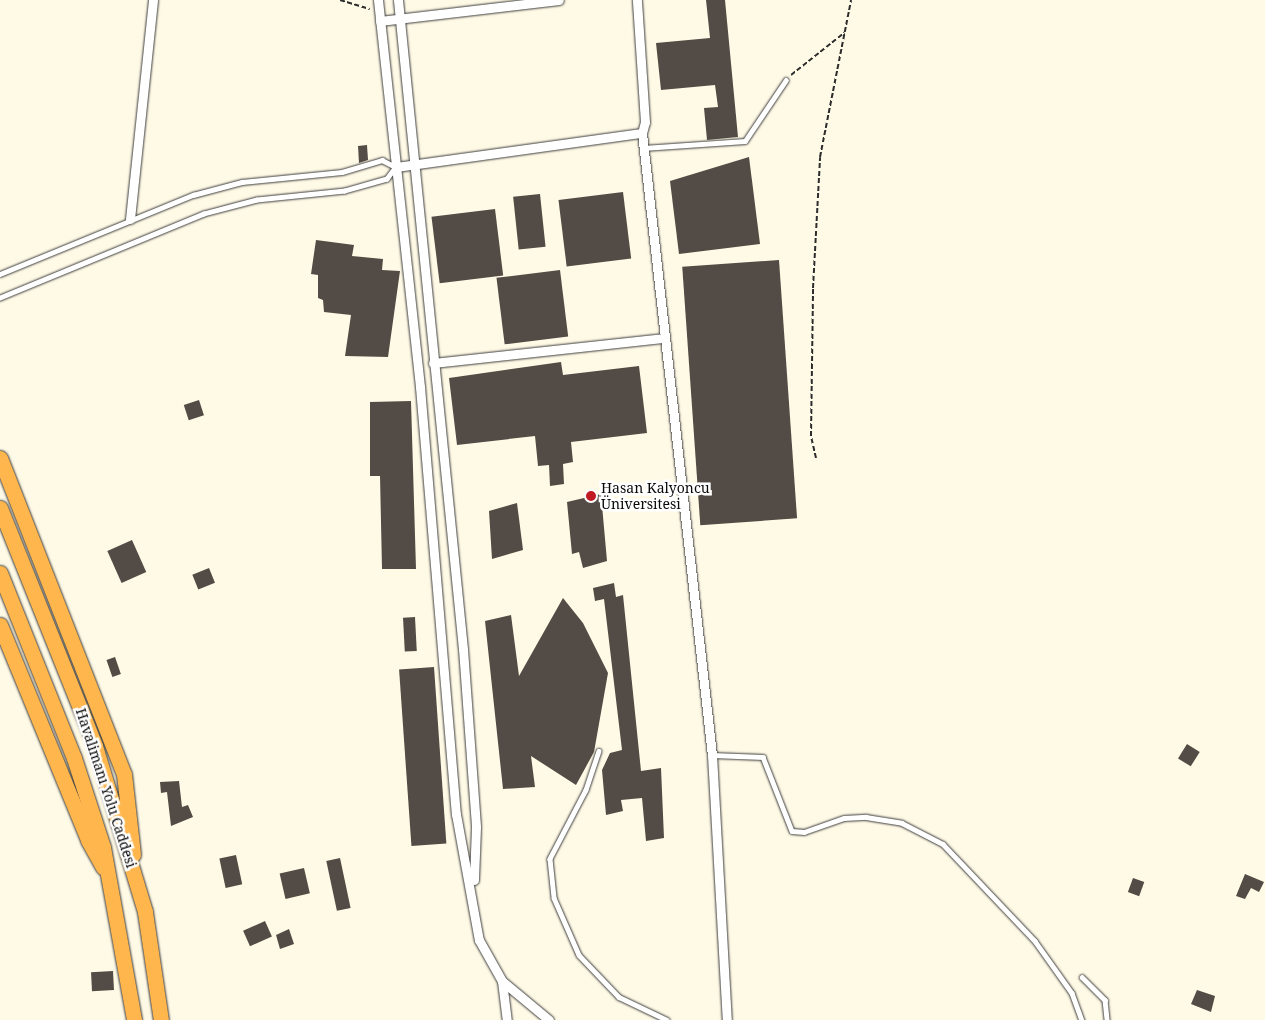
<!DOCTYPE html>
<html>
<head>
<meta charset="utf-8">
<style>
  body { margin:0 }
  #map { position:relative; width:1265px; height:1020px; overflow:hidden; background:#fffae6; font-family:"Noto Serif",serif }
  div>[style] { position:absolute }
  .building>* { inset:0; background:#534b45; transform-origin:0 0 }
  .path>* { height:2px; margin-top:-1px; transform-origin:0; background:repeating-linear-gradient(90deg,#2c2c2c 0 5px,transparent 0 7.5px) }
  .roads { filter:drop-shadow(0 0 1px #3d3d3d) drop-shadow(0 0 1px #3d3d3d) }
  .service>* { height:4.5px; margin:-2.25px; padding:0 2.25px; transform-origin:2.25px; border-radius:2.25px; background:#fff }
  .minor>* { height:9px; margin:-4.5px; padding:0 4.5px; transform-origin:4.5px; border-radius:4.5px; background:#fff }
  .trunk>* { height:15px; margin:-7.5px; padding:0 7.5px; transform-origin:7.5px; border-radius:7.5px; background:#ffb64d }
  .dots>* { width:14px; height:14px; translate:-50% -50%; box-sizing:border-box; border:2px solid #fff; border-radius:50% }
  span { translate:-50% -50%; white-space:nowrap; text-align:center; line-height:1.15; -webkit-text-stroke:5px #fff; paint-order:stroke }
  .poi-label { font-size:14px; color:#0a0a0a }
  .left { translate:0 -50%; text-align:left }
  .street-label { font-size:14px; color:#0a0a0a }
</style>
</head>
<body>
<div id="map">
  <div class="building">
    <div style="clip-path:polygon(706px 0,725px 0,738px 137px,707px 140px,704px 108px,718px 107px,715px 85px,661px 90px,656px 43px,710px 38px)"></div>
    <div style="clip-path:polygon(367px 145px,368px 160px,359px 163px,358px 146px)"></div>
    <div style="clip-path:polygon(749px 157px,760px 244px,679px 254px,670px 181px)"></div>
    <div style="left:623px;top:192px;width:67px;height:65px;rotate:83deg"></div>
    <div style="left:540px;top:194px;width:53px;height:27px;rotate:84deg"></div>
    <div style="left:495px;top:209px;width:67px;height:64px;rotate:83deg"></div>
    <div style="clip-path:polygon(316px 240px,354px 245px,352px 256px,383px 259px,382px 270px,400px 271px,388px 357px,345px 356px,351px 315px,324px 312px,323px 300px,318px 298px,318px 275px,311px 274px)"></div>
    <div style="left:779px;top:260px;width:259px;height:97px;rotate:86deg"></div>
    <div style="left:560px;top:270px;width:67px;height:64px;rotate:83deg"></div>
    <div style="clip-path:polygon(561px 362px,563px 375px,639px 366px,647px 433px,571px 442px,573px 462px,563px 464px,564px 484px,550px 486px,549px 465px,538px 466px,535px 436px,457px 445px,449px 378px)"></div>
    <div style="left:199px;top:400px;width:16px;height:16px;rotate:72deg"></div>
    <div style="clip-path:polygon(411px 401px,416px 569px,382px 569px,380px 476px,370px 476px,370px 402px)"></div>
    <div style="clip-path:polygon(601px 494px,607px 561px,583px 568px,579px 552px,572px 554px,567px 502px)"></div>
    <div style="clip-path:polygon(517px 503px,523px 550px,492px 559px,489px 511px)"></div>
    <div style="left:132px;top:540px;width:35px;height:27px;rotate:66deg"></div>
    <div style="left:209px;top:568px;width:16px;height:18px;rotate:68deg"></div>
    <div style="clip-path:polygon(614px 583px,616px 597px,623px 595px,641px 771px,661px 768px,664px 838px,646px 841px,642px 798px,621px 800px,623px 811px,606px 815px,602px 770px,610px 753px,622px 750px,604px 599px,595px 601px,593px 588px)"></div>
    <div style="clip-path:polygon(563px 598px,583px 623px,608px 673px,594px 752px,576px 785px,531px 756px,535px 787px,503px 789px,485px 621px,511px 615px,519px 676px)"></div>
    <div style="left:415px;top:617px;width:34px;height:12px;rotate:87deg"></div>
    <div style="left:115px;top:657px;width:18px;height:9px;rotate:71deg"></div>
    <div style="left:434px;top:667px;width:177px;height:35px;rotate:86deg"></div>
    <div style="left:1187px;top:744px;width:15px;height:17px;rotate:32deg"></div>
    <div style="clip-path:polygon(179px 781px,182px 807px,188px 805px,193px 817px,171px 826px,167px 792px,161px 793px,160px 782px)"></div>
    <div style="left:236px;top:855px;width:30px;height:17px;rotate:78deg"></div>
    <div style="left:340px;top:858px;width:51px;height:14px;rotate:78deg"></div>
    <div style="left:304px;top:868px;width:26px;height:25px;rotate:77deg"></div>
    <div style="clip-path:polygon(1245px 874px,1264px 882px,1259px 892px,1251px 888px,1245px 899px,1236px 896px)"></div>
    <div style="left:1133px;top:878px;width:12px;height:15px;rotate:20deg"></div>
    <div style="left:265px;top:921px;width:17px;height:24px;rotate:66deg"></div>
    <div style="clip-path:polygon(289px 929px,294px 944px,280px 949px,276px 935px)"></div>
    <div style="left:113px;top:971px;width:19px;height:22px;rotate:87deg"></div>
    <div style="clip-path:polygon(1197px 990px,1215px 996px,1211px 1012px,1191px 1004px)"></div>
  </div>
  <div class="path">
    <div style="left:340px;top:0;width:31px;rotate:17deg"></div>
    <div style="left:791px;top:75px;width:68px;rotate:-38.4deg"></div>
    <div style="left:816px;top:458px;width:23px;rotate:-103deg"></div>
    <div style="left:811px;top:436px;width:148px;rotate:-89.2deg"></div>
    <div style="left:813px;top:288px;width:131px;rotate:-86.9deg"></div>
    <div style="left:820px;top:157px;width:160px;rotate:-78.8deg"></div>
  </div>
  <div class="roads">
    <div class="service">
      <div style="left:643px;top:148px;width:102px;rotate:-3.9deg"></div>
      <div style="left:745px;top:141px;width:73px;rotate:-56.1deg"></div>
      <div style="left:0;top:274px;width:209px;rotate:-22.3deg"></div>
      <div style="left:193px;top:195px;width:51px;rotate:-14.9deg"></div>
      <div style="left:242px;top:182px;width:100px;rotate:-5.7deg"></div>
      <div style="left:342px;top:172px;width:42px;rotate:-16.7deg"></div>
      <div style="left:382px;top:160px;width:16px;rotate:27deg"></div>
      <div style="left:396px;top:167px;width:15px;rotate:127deg"></div>
      <div style="left:387px;top:179px;width:44px;rotate:164.1deg"></div>
      <div style="left:345px;top:191px;width:88px;rotate:174.2deg"></div>
      <div style="left:257px;top:200px;width:55px;rotate:165.2deg"></div>
      <div style="left:204px;top:214px;width:221px;rotate:157.6deg"></div>
      <div style="left:599px;top:751px;width:41px;rotate:108.4deg"></div>
      <div style="left:586px;top:790px;width:78px;rotate:117.6deg"></div>
      <div style="left:550px;top:859px;width:39px;rotate:84deg"></div>
      <div style="left:554px;top:898px;width:62px;rotate:66.3deg"></div>
      <div style="left:579px;top:955px;width:58px;rotate:46.4deg"></div>
      <div style="left:619px;top:997px;width:53px;rotate:25.6deg"></div>
      <div style="left:712px;top:755px;width:51px;rotate:2.2deg"></div>
      <div style="left:763px;top:757px;width:79px;rotate:68.6deg"></div>
      <div style="left:792px;top:831px;width:12px;rotate:5deg"></div>
      <div style="left:804px;top:832px;width:42px;rotate:-19.3deg"></div>
      <div style="left:844px;top:818px;width:22px;rotate:-3deg"></div>
      <div style="left:866px;top:817px;width:36px;rotate:9deg"></div>
      <div style="left:902px;top:823px;width:46px;rotate:27.1deg"></div>
      <div style="left:943px;top:844px;width:134px;rotate:46.5deg"></div>
      <div style="left:1035px;top:941px;width:64px;rotate:54.6deg"></div>
      <div style="left:1072px;top:993px;width:29px;rotate:70deg"></div>
      <div style="left:1082px;top:977px;width:33px;rotate:45deg"></div>
      <div style="left:1105px;top:1000px;width:20px;rotate:84deg"></div>
    </div>
    <div class="minor">
      <div style="left:378px;top:0;width:389px;rotate:83.8deg"></div>
      <div style="left:420px;top:387px;width:429px;rotate:85.2deg"></div>
      <div style="left:456px;top:814px;width:128px;rotate:79.7deg"></div>
      <div style="left:479px;top:940px;width:47px;rotate:60.7deg"></div>
      <div style="left:502px;top:981px;width:61px;rotate:39.7deg"></div>
      <div style="left:398px;top:0;width:652px;rotate:84.28deg"></div>
      <div style="left:463px;top:649px;width:178px;rotate:85.8deg"></div>
      <div style="left:476px;top:827px;width:53px;rotate:92.2deg"></div>
      <div style="left:380px;top:21px;width:180px;rotate:-6.7deg"></div>
      <div style="left:642px;top:133px;width:626px;rotate:83.58deg"></div>
      <div style="left:712px;top:755px;width:265px;rotate:86.8deg"></div>
      <div style="left:396px;top:167px;width:248px;rotate:-7.9deg"></div>
      <div style="left:642px;top:133px;width:11px;rotate:-75deg"></div>
      <div style="left:645px;top:122px;width:122px;rotate:-93.8deg"></div>
      <div style="left:130px;top:219px;width:220px;rotate:-84deg"></div>
      <div style="left:433px;top:363px;width:233px;rotate:-6.2deg"></div>
      <div style="left:502px;top:981px;width:39px;rotate:83deg"></div>
    </div>
    <div class="trunk">
      <div style="left:0;top:458px;width:339px;rotate:68.6deg"></div>
      <div style="left:124px;top:774px;width:81px;rotate:83.6deg"></div>
      <div style="left:0;top:508px;width:256px;rotate:68.2deg"></div>
      <div style="left:95px;top:746px;width:173px;rotate:73.2deg"></div>
      <div style="left:145px;top:912px;width:109px;rotate:81.6deg"></div>
      <div style="left:0;top:573px;width:199px;rotate:68.2deg"></div>
      <div style="left:74px;top:758px;width:94px;rotate:72deg"></div>
      <div style="left:103px;top:847px;width:176px;rotate:79.8deg"></div>
      <div style="left:0;top:625px;width:232px;rotate:67.7deg"></div>
      <div style="left:88px;top:840px;width:31px;rotate:61deg"></div>
    </div>
  </div>
  <div class="dots">
    <div style="left:591px;top:496px;background:#c11a23"></div>
  </div>
  <div class="poi-label">
    <span class="left" style="left:601px;top:496px">Hasan Kalyoncu<br>Üniversitesi</span>
  </div>
  <div class="street-label">
    <span style="left:106px;top:788px;rotate:72deg">Havalimanı Yolu Caddesi</span>
  </div>
</div>
</body>
</html>
